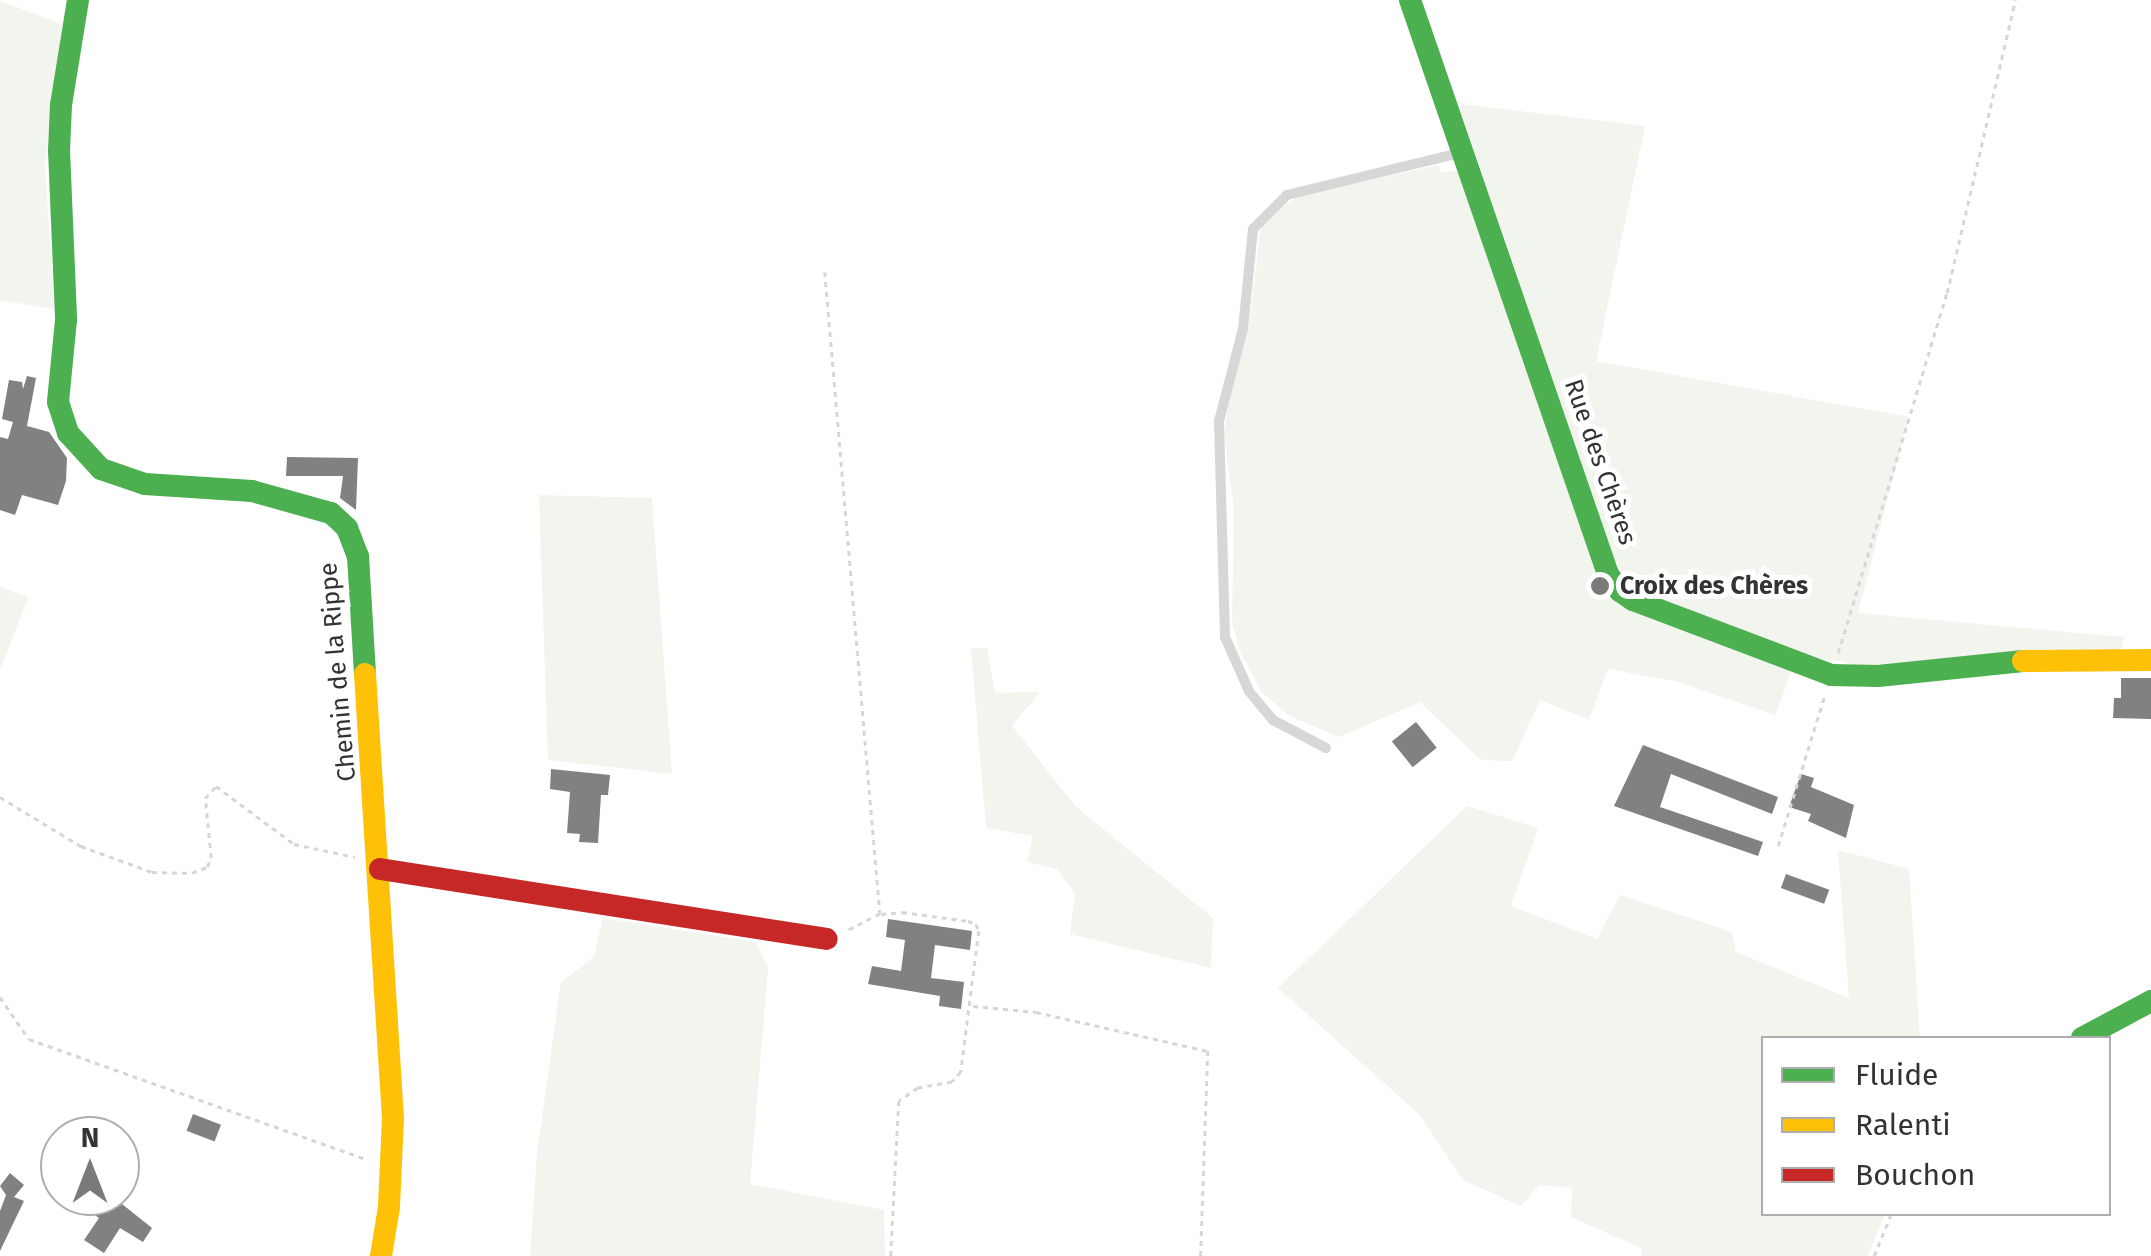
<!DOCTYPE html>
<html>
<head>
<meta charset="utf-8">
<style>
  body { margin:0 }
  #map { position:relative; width:2151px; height:1256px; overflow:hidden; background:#fff; font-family:"Fira Sans",sans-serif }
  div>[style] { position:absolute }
  .green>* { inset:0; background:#f1f5ed }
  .building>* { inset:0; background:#818181; transform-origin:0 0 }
  .path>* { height:2.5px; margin-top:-1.25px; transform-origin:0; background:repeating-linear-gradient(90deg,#d6d6d6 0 5px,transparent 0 10px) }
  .lane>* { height:10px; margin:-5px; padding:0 5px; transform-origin:5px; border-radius:5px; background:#d7d7d7 }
  .fast>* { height:22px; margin:-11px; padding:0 11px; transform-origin:11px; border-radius:11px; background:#4caf50 }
  .slow>* { height:22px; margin:-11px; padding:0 11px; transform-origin:11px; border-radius:11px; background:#ffc107 }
  .jam>* { height:22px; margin:-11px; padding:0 11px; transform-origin:11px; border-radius:11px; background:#c62828 }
  .dots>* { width:28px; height:28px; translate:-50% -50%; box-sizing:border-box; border:5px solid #fff; border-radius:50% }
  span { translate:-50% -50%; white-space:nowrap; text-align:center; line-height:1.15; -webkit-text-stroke:10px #fff; paint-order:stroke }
  .street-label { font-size:25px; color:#333 }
  .poi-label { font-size:25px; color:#333; font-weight:700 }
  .left { translate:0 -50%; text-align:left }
  .legend { position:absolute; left:1761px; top:1036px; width:350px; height:180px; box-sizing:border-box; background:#fff; border:2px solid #adadad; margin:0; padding:12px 18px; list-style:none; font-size:30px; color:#333 }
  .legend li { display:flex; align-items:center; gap:20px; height:50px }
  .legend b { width:50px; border:2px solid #adadad }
  .north { position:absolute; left:40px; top:1116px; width:100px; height:100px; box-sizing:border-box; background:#fff; border:2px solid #adadad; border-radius:50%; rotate:0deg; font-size:28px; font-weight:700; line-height:40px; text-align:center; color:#333 }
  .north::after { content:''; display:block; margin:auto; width:35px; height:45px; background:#7a7a7a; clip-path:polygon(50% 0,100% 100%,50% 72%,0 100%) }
</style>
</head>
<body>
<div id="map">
  <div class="green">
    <div style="clip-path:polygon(0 1px,62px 24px,45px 165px,54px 309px,0 300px)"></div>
    <div style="clip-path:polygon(1462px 104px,1645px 126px,1596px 361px,1909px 417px,1858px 613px,2124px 637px,2121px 650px,1857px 671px,1844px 661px,1819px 660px,1635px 595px,1615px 560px,1460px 109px)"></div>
    <div style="clip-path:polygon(1438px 165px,1441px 173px,1462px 170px,1600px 579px,1794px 665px,1775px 715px,1675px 681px,1608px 669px,1589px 720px,1540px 700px,1512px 761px,1481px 760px,1420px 702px,1339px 737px,1288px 715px,1262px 692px,1241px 654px,1232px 622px,1234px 509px,1224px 435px,1229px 400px,1249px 326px,1261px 226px,1277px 209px,1300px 196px)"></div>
    <div style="clip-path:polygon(539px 495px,652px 498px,672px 774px,548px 760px)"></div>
    <div style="clip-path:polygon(0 587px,28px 597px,0 671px)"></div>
    <div style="clip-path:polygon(971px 648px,987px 648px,995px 693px,1040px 692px,1012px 726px,1075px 806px,1213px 918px,1211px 968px,1070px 934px,1075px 893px,1057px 869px,1027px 862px,1033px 836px,986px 828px)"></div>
    <div style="clip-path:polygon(1467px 806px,1538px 828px,1511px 906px,1597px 939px,1620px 895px,1732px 932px,1736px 952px,1849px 998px,1838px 850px,1909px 869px,1920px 1038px,1764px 1038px,1764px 1214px,1885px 1214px,1868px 1256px,1642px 1256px,1641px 1248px,1571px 1217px,1572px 1188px,1539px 1185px,1521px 1206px,1463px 1180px,1420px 1115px,1278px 988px)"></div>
    <div style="clip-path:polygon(603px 918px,756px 942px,768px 968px,750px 1184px,884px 1210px,885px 1256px,530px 1256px,537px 1154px,561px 982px,594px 957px)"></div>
  </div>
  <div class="building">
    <div style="clip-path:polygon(27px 376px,36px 378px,27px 426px,49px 432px,67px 458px,66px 481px,58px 505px,22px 495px,15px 515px,0 510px,0 437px,8px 439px,13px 422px,2px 419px,9px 380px,22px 382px,23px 389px)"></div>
    <div style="clip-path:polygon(287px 457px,358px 458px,356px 510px,340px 498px,343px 476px,286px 476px)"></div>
    <div style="clip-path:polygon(2121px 678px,2151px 678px,2151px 719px,2113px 718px,2114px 698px,2121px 698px)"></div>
    <div style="left:1416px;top:722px;width:33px;height:31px;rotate:51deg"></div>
    <div style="clip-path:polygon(1643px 745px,1778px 797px,1772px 814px,1671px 774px,1660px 807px,1763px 842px,1758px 856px,1614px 806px)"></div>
    <div style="clip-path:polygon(551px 769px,610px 775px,608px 795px,601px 795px,598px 843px,579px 842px,580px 834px,567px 833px,570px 792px,550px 789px)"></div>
    <div style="clip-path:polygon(1801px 774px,1814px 778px,1811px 787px,1854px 805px,1846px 838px,1808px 821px,1811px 814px,1789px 807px)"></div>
    <div style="left:1786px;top:874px;width:46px;height:15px;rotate:20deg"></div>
    <div style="clip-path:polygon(888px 919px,972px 931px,970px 950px,935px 945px,931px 978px,964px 982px,961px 1009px,939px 1006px,940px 996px,868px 984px,872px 966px,901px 971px,905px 940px,886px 937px)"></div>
    <div style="left:193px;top:1114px;width:30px;height:18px;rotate:21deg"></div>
    <div style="clip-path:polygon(10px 1173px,24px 1185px,14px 1197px,24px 1201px,0 1251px,0 1211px,6px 1195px,0 1186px)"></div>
    <div style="clip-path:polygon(66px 1196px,112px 1196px,152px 1228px,143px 1242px,120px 1228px,104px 1253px,84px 1240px,99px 1218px)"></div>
  </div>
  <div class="path">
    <div style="left:825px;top:272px;width:644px;rotate:85.1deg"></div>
    <div style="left:880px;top:914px;width:37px;rotate:153deg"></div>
    <div style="left:1838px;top:653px;width:376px;rotate:-73.2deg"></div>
    <div style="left:1947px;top:293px;width:301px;rotate:-76.9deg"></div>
    <div style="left:0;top:797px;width:95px;rotate:31.2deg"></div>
    <div style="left:81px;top:846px;width:76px;rotate:20.1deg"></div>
    <div style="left:152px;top:872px;width:40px;rotate:1.4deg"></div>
    <div style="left:192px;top:873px;width:16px;rotate:-22deg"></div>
    <div style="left:207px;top:867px;width:10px;rotate:-66deg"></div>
    <div style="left:211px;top:858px;width:60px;rotate:-95.7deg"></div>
    <div style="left:205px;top:798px;width:16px;rotate:-47deg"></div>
    <div style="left:216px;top:786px;width:97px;rotate:36.6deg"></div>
    <div style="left:294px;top:844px;width:62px;rotate:12deg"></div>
    <div style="left:1778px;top:846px;width:159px;rotate:-72.8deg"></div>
    <div style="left:881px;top:914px;width:21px;rotate:-5deg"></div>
    <div style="left:902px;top:912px;width:67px;rotate:7.8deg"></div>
    <div style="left:968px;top:921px;width:9px;rotate:21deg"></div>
    <div style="left:976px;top:924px;width:8px;rotate:67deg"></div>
    <div style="left:979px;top:931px;width:142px;rotate:97.3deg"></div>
    <div style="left:961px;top:1072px;width:13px;rotate:132deg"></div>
    <div style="left:952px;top:1082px;width:35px;rotate:170deg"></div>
    <div style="left:918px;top:1088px;width:23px;rotate:146deg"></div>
    <div style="left:899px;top:1101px;width:155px;rotate:93deg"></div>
    <div style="left:0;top:997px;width:51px;rotate:55.4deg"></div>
    <div style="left:29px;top:1039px;width:358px;rotate:19.6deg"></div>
    <div style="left:973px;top:1006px;width:63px;rotate:5.4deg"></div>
    <div style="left:1036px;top:1012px;width:176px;rotate:12.8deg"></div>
    <div style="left:1208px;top:1051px;width:205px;rotate:92deg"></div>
    <div style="left:1874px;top:1256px;width:45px;rotate:-68deg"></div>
  </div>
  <div class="lane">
    <div style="left:1326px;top:748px;width:60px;rotate:-152.2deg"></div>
    <div style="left:1273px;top:720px;width:38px;rotate:-130deg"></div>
    <div style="left:1249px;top:691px;width:59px;rotate:-114deg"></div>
    <div style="left:1225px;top:637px;width:216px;rotate:-91.6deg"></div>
    <div style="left:1219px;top:421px;width:95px;rotate:-75.4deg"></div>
    <div style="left:1243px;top:329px;width:100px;rotate:-84.3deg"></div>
    <div style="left:1253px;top:229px;width:48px;rotate:-45deg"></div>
    <div style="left:1287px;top:195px;width:177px;rotate:-13.7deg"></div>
  </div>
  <div class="fast">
    <div style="left:78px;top:0;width:106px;rotate:99.2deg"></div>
    <div style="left:61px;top:105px;width:45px;rotate:92.5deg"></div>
    <div style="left:59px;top:150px;width:170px;rotate:87.6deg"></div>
    <div style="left:66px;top:320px;width:82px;rotate:95.6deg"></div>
    <div style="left:58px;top:402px;width:33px;rotate:72deg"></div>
    <div style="left:68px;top:433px;width:49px;rotate:47.5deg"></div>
    <div style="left:101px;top:469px;width:46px;rotate:18.8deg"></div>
    <div style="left:145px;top:484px;width:107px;rotate:3.7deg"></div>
    <div style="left:252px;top:491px;width:82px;rotate:15.6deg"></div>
    <div style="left:331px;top:513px;width:22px;rotate:43deg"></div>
    <div style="left:347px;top:528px;width:30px;rotate:69deg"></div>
    <div style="left:358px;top:556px;width:118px;rotate:86.6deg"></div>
    <div style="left:1410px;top:0;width:607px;rotate:70.97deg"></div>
    <div style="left:1608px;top:574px;width:21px;rotate:55deg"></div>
    <div style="left:1620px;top:591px;width:16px;rotate:35deg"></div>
    <div style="left:1633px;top:600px;width:212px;rotate:20.7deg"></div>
    <div style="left:1831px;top:675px;width:47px;rotate:1.2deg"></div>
    <div style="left:1878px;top:676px;width:146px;rotate:-5.9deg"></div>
    <div style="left:2082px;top:1038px;width:78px;rotate:-28.2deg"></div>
  </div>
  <div class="slow">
    <div style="left:2023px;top:661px;width:128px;rotate:-0.4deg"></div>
    <div style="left:365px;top:674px;width:445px;rotate:86.4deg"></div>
    <div style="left:393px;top:1118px;width:89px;rotate:92.6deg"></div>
    <div style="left:389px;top:1207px;width:50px;rotate:99.3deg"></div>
  </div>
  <div class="jam">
    <div style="left:380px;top:869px;width:452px;rotate:8.9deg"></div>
  </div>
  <div class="dots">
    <div style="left:1600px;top:586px;background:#7a7a7a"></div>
  </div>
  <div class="street-label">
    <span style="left:1600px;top:462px;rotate:71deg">Rue des Chères</span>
    <span style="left:338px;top:672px;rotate:-95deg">Chemin de la Rippe</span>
  </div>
  <div class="poi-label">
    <span class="left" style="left:1620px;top:586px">Croix des Chères</span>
  </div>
  <ul class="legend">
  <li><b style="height:12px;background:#4caf50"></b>Fluide</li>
  <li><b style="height:12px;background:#ffc107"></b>Ralenti</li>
  <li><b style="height:12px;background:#c62828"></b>Bouchon</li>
  </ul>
  <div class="north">N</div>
</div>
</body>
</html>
